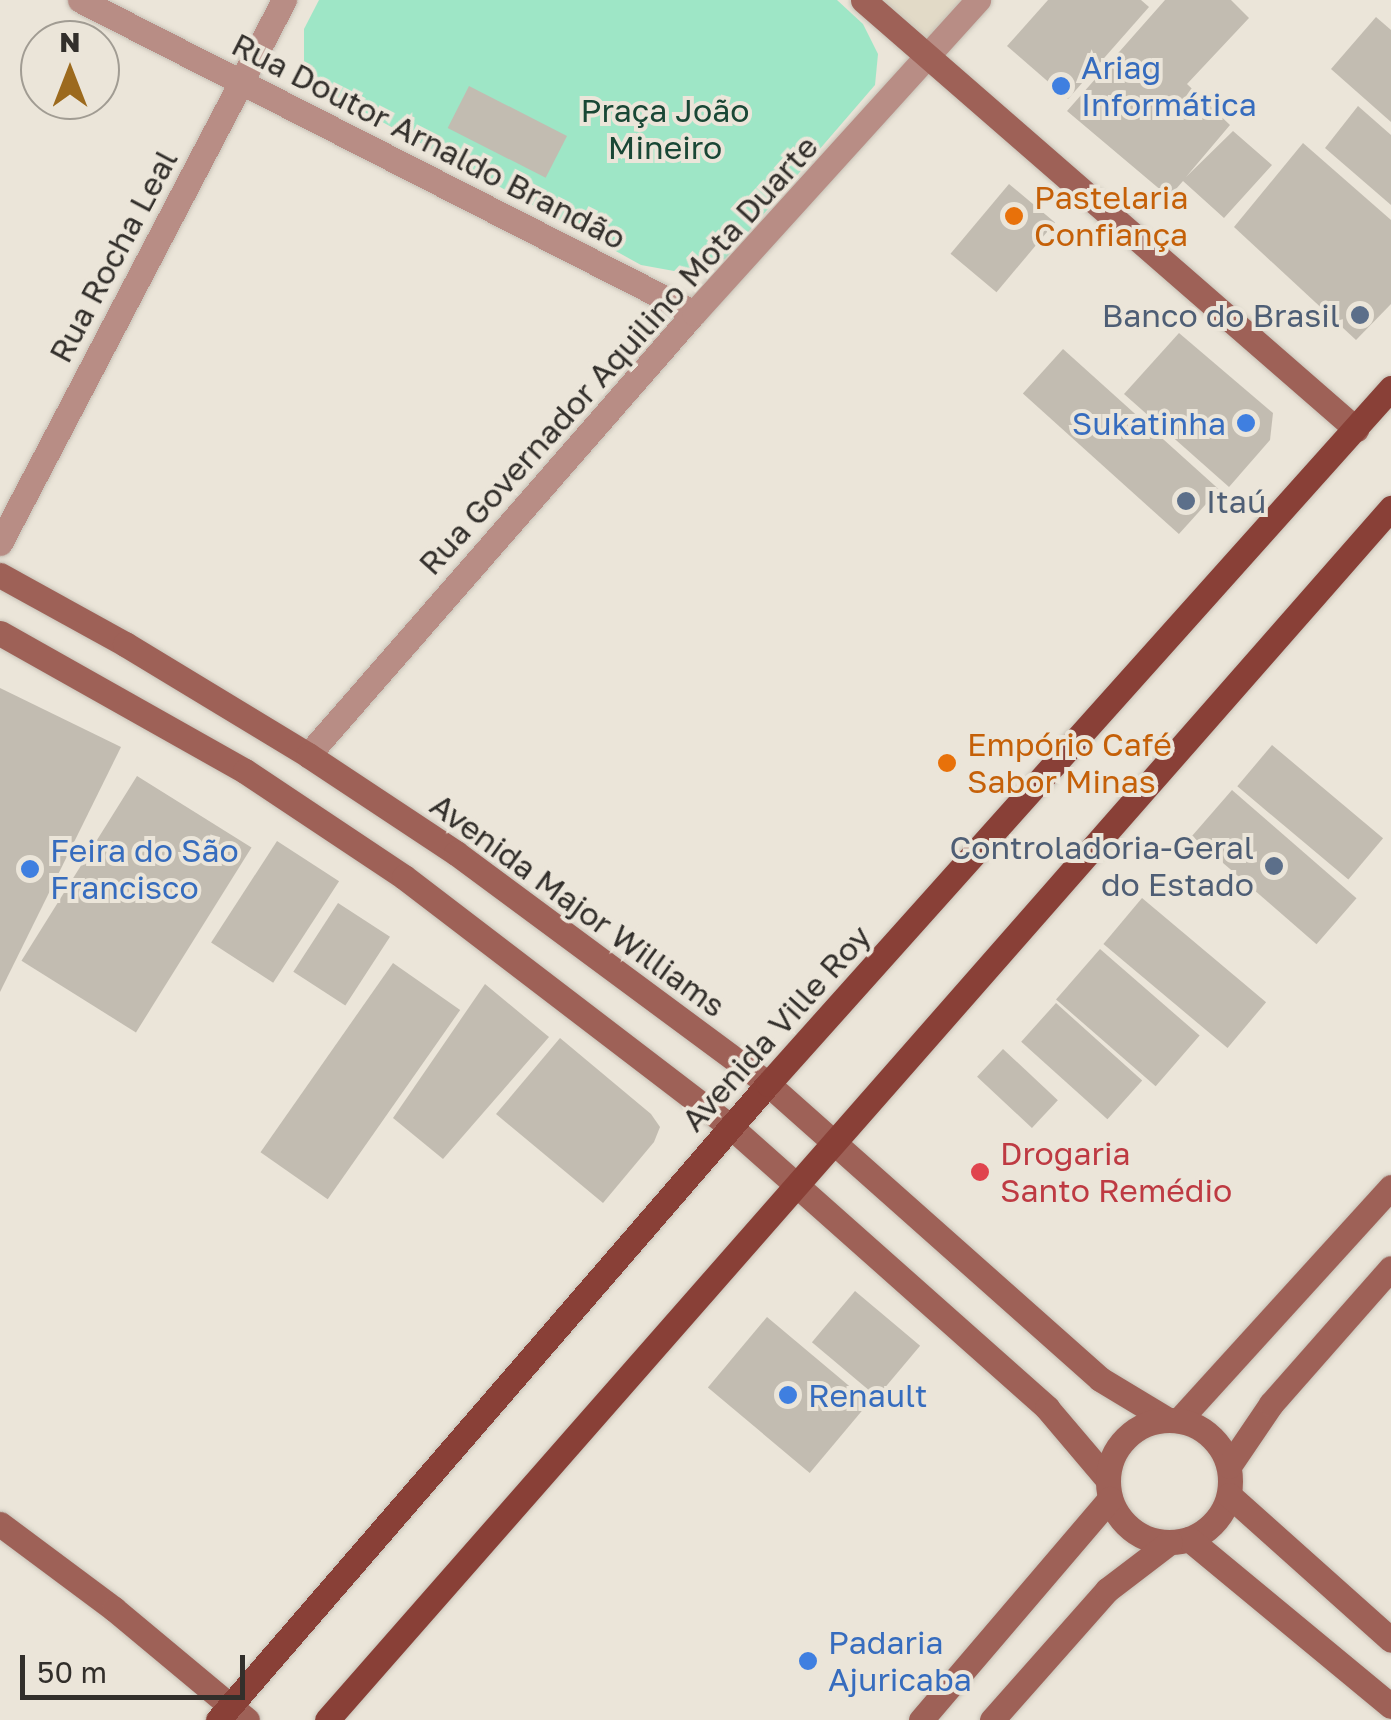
<!DOCTYPE html>
<html>
<head>
<meta charset="utf-8">
<style>
  body { margin:0 }
  #map { position:relative; width:1391px; height:1720px; overflow:hidden; background:#ebe5d9; font-family:"Golos Text",sans-serif }
  div>[style] { position:absolute }
  .built>* { inset:0; background:#e2dac7 }
  .green>* { inset:0; background:#9ee6c6 }
  .building>* { inset:0; background:#c2bcb1; transform-origin:0 0 }
  .roads { filter:drop-shadow(0 0 2px #c6c1b6) drop-shadow(0 0 2px #c6c1b6) }
  .street>* { height:25px; margin:-12.5px; padding:0 12.5px; transform-origin:12.5px; border-radius:12.5px; background:#b88d85 }
  .secondary>* { height:25px; margin:-12.5px; padding:0 12.5px; transform-origin:12.5px; border-radius:12.5px; background:#9e6157 }
  .secondary>.ring { margin:-12.5px; padding:0; box-sizing:content-box; background:none; border:25px solid #9e6157; border-radius:50% }
  .primary>* { height:25px; margin:-12.5px; padding:0 12.5px; transform-origin:12.5px; border-radius:12.5px; background:#894037 }
  .dots>* { width:28px; height:28px; translate:-50% -50%; box-sizing:border-box; border:5px solid #ebe5d9; border-radius:50% }
  span { translate:-50% -50%; white-space:nowrap; text-align:center; line-height:1.15; -webkit-text-stroke:8px #ebe5d9; paint-order:stroke }
  .shop-label { font-size:32px; color:#366cbe }
  .left { translate:0 -50%; text-align:left }
  .right { translate:-100% -50%; text-align:right }
  .park-label { font-size:32px; color:#194735 }
  .street-label { font-size:32px; color:#322f2b }
  .food-label { font-size:32px; color:#c56008 }
  .service-label { font-size:32px; color:#4e5e75 }
  .health-label { font-size:32px; color:#be3a42 }
  .north { position:absolute; left:20px; top:20px; width:100px; height:100px; box-sizing:border-box; background:#ebe5d9; border:2px solid #a19c93; border-radius:50%; rotate:0deg; font-size:28px; font-weight:700; line-height:40px; text-align:center; color:#322f2b }
  .north::after { content:''; display:block; margin:auto; width:35px; height:45px; background:#9c6a1e; clip-path:polygon(50% 0,100% 100%,50% 72%,0 100%) }
  .scale { position:absolute; left:20px; top:1655px; width:225px; height:45px; box-sizing:border-box; border:5px solid #322f2b; border-top:0; padding-left:12px; font-size:30px; line-height:35px; white-space:nowrap; color:#322f2b; -webkit-text-stroke:8px #ebe5d9; paint-order:stroke }
</style>
</head>
<body>
<div id="map">
  <div class="built">
    <div style="clip-path:polygon(862px 0,981px 0,930px 59px)"></div>
  </div>
  <div class="green">
    <div style="clip-path:polygon(319px 0,837px 0,863px 24px,878px 54px,875px 85px,725px 259px,685px 273px,641px 265px,319px 87px,304px 62px,304px 29px)"></div>
  </div>
  <div class="building">
    <div style="clip-path:polygon(1048px 0,1141px 0,1149px 7px,1068px 99px,1007px 46px)"></div>
    <div style="clip-path:polygon(1165px 0,1231px 0,1249px 18px,1187px 84px,1230px 125px,1186px 177px,1233px 131px,1272px 165px,1224px 218px,1183px 181px,1169px 197px,1067px 111px)"></div>
    <div style="clip-path:polygon(1376px 17px,1391px 30px,1391px 122px,1331px 69px)"></div>
    <div style="left:469px;top:86px;width:110px;height:47px;rotate:27deg"></div>
    <div style="clip-path:polygon(1358px 106px,1391px 135px,1391px 205px,1325px 148px)"></div>
    <div style="clip-path:polygon(1303px 143px,1391px 220px,1391px 304px,1356px 340px,1234px 227px)"></div>
    <div style="left:1009px;top:184px;width:60px;height:91px;rotate:40deg"></div>
    <div style="clip-path:polygon(1179px 333px,1273px 413px,1270px 440px,1229px 487px,1124px 394px)"></div>
    <div style="left:1063px;top:349px;width:210px;height:60px;rotate:42deg"></div>
    <div style="clip-path:polygon(0 688px,121px 747px,0 992px)"></div>
    <div style="left:1272px;top:745px;width:145px;height:54px;rotate:40deg"></div>
    <div style="left:137px;top:776px;width:135px;height:218px;rotate:32deg"></div>
    <div style="left:1232px;top:790px;width:165px;height:61px;rotate:41deg"></div>
    <div style="left:277px;top:841px;width:74px;height:121px;rotate:33deg"></div>
    <div style="left:1142px;top:898px;width:162px;height:60px;rotate:40deg"></div>
    <div style="left:338px;top:903px;width:62px;height:82px;rotate:33deg"></div>
    <div style="left:1100px;top:949px;width:132px;height:67px;rotate:41deg"></div>
    <div style="left:393px;top:963px;width:82px;height:231px;rotate:35deg"></div>
    <div style="clip-path:polygon(485px 984px,549px 1037px,443px 1159px,393px 1118px)"></div>
    <div style="left:1056px;top:1003px;width:116px;height:52px;rotate:42deg"></div>
    <div style="clip-path:polygon(560px 1038px,651px 1114px,660px 1127px,654px 1142px,603px 1203px,496px 1114px)"></div>
    <div style="left:1003px;top:1049px;width:75px;height:38px;rotate:43deg"></div>
    <div style="left:855px;top:1291px;width:85px;height:67px;rotate:40deg"></div>
    <div style="left:767px;top:1317px;width:133px;height:92px;rotate:40deg"></div>
  </div>
  <div class="roads">
    <div class="street">
      <div style="left:80px;top:0;width:689px;rotate:27.01deg"></div>
      <div style="left:0;top:543px;width:613px;rotate:-62.39deg"></div>
      <div style="left:308px;top:755px;width:587px;rotate:-48.87deg"></div>
      <div style="left:694px;top:313px;width:423px;rotate:-47.8deg"></div>
    </div>
    <div class="secondary">
      <div style="left:863px;top:0;width:654px;rotate:41.03deg"></div>
      <div style="left:0;top:575px;width:143px;rotate:28.9deg"></div>
      <div style="left:125px;top:644px;width:214px;rotate:31.2deg"></div>
      <div style="left:308px;top:755px;width:178px;rotate:33.5deg"></div>
      <div style="left:456px;top:853px;width:388px;rotate:36.5deg"></div>
      <div style="left:768px;top:1084px;width:444px;rotate:41.6deg"></div>
      <div style="left:1100px;top:1379px;width:79px;rotate:31.1deg"></div>
      <div style="left:0;top:633px;width:281px;rotate:29.4deg"></div>
      <div style="left:245px;top:771px;width:191px;rotate:33.7deg"></div>
      <div style="left:404px;top:877px;width:412px;rotate:37.4deg"></div>
      <div style="left:731px;top:1127px;width:423px;rotate:41.6deg"></div>
      <div style="left:1047px;top:1408px;width:94px;rotate:49.7deg"></div>
      <div style="left:1179px;top:1420px;width:315px;rotate:-47.7deg"></div>
      <div class="ring" style="left:1108px;top:1420px;width:97px;height:97px"></div>
      <div style="left:1229px;top:1466px;width:75px;rotate:-55.9deg"></div>
      <div style="left:1271px;top:1404px;width:181px;rotate:-48.6deg"></div>
      <div style="left:1229px;top:1495px;width:217px;rotate:41.8deg"></div>
      <div style="left:0;top:1524px;width:142px;rotate:36.7deg"></div>
      <div style="left:114px;top:1609px;width:173px;rotate:39.8deg"></div>
      <div style="left:1189px;top:1539px;width:262px;rotate:39.6deg"></div>
      <div style="left:921px;top:1720px;width:291px;rotate:-49.5deg"></div>
      <div style="left:992px;top:1720px;width:174px;rotate:-48.5deg"></div>
      <div style="left:1107px;top:1590px;width:79px;rotate:-37.3deg"></div>
    </div>
    <div class="primary">
      <div style="left:218px;top:1720px;width:841px;rotate:-49.15deg"></div>
      <div style="left:768px;top:1084px;width:934px;rotate:-48.17deg"></div>
      <div style="left:327px;top:1720px;width:1613px;rotate:-48.72deg"></div>
    </div>
  </div>
  <div class="dots">
    <div style="left:1061px;top:86px;background:#3f7fe0"></div>
    <div style="left:1014px;top:216px;background:#e8710a"></div>
    <div style="left:1360px;top:315px;background:#5c6f8a"></div>
    <div style="left:1246px;top:423px;background:#3f7fe0"></div>
    <div style="left:1186px;top:501px;background:#5c6f8a"></div>
    <div style="left:947px;top:763px;background:#e8710a"></div>
    <div style="left:1274px;top:866px;background:#5c6f8a"></div>
    <div style="left:30px;top:869px;background:#3f7fe0"></div>
    <div style="left:980px;top:1172px;background:#e0444e"></div>
    <div style="left:788px;top:1395px;background:#3f7fe0"></div>
    <div style="left:808px;top:1661px;background:#3f7fe0"></div>
  </div>
  <div class="shop-label">
    <span class="left" style="left:1081px;top:86px">Ariag<br>Informática</span>
    <span class="right" style="left:1226px;top:423px">Sukatinha</span>
    <span class="left" style="left:50px;top:869px">Feira do São<br>Francisco</span>
    <span class="left" style="left:808px;top:1395px">Renault</span>
    <span class="left" style="left:828px;top:1661px">Padaria<br>Ajuricaba</span>
  </div>
  <div class="park-label">
    <span style="left:665px;top:129px">Praça João<br>Mineiro</span>
  </div>
  <div class="street-label">
    <span style="left:429px;top:141px;rotate:27deg">Rua Doutor Arnaldo Brandão</span>
    <span style="left:113px;top:256px;rotate:-62deg">Rua Rocha Leal</span>
    <span style="left:618px;top:355px;rotate:-48deg">Rua Governador Aquilino Mota Duarte</span>
    <span style="left:578px;top:905px;rotate:36deg">Avenida Major Williams</span>
    <span style="left:776px;top:1028px;rotate:-48deg">Avenida Ville Roy</span>
  </div>
  <div class="food-label">
    <span class="left" style="left:1034px;top:216px">Pastelaria<br>Confiança</span>
    <span class="left" style="left:967px;top:763px">Empório Café<br>Sabor Minas</span>
  </div>
  <div class="service-label">
    <span class="right" style="left:1340px;top:315px">Banco do Brasil</span>
    <span class="left" style="left:1206px;top:501px">Itaú</span>
    <span class="right" style="left:1254px;top:866px">Controladoria-Geral<br>do Estado</span>
  </div>
  <div class="health-label">
    <span class="left" style="left:1000px;top:1172px">Drogaria<br>Santo Remédio</span>
  </div>
  <div class="north">N</div>
  <div class="scale">50 m</div>
</div>
</body>
</html>
